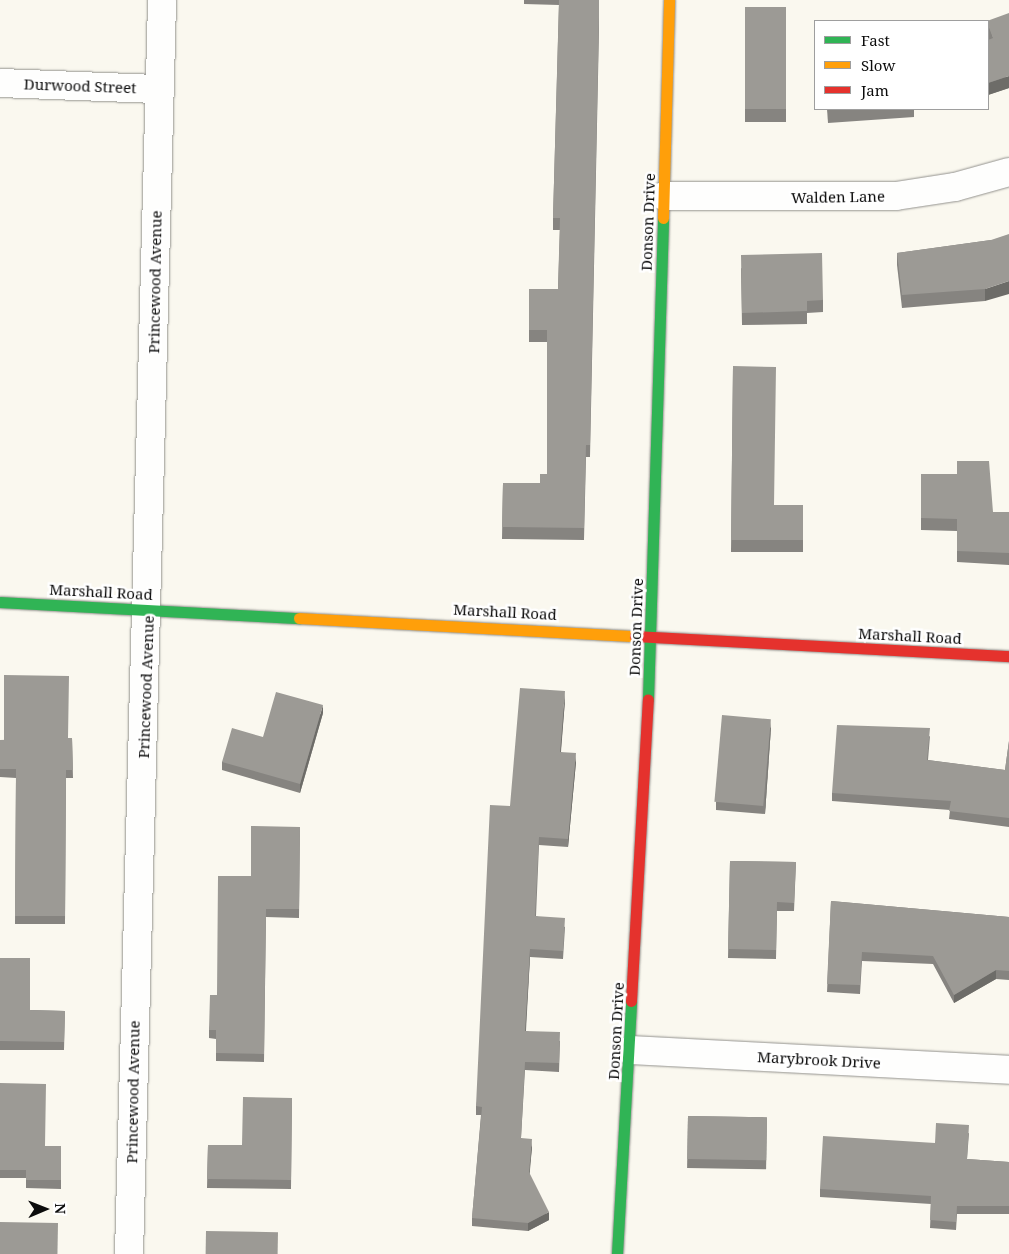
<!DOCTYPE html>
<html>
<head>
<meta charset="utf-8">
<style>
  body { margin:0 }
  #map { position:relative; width:1009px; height:1254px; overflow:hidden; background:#faf8ef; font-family:"Noto Serif",serif }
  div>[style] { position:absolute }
  .roads { filter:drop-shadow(0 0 1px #93928e) drop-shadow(0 0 1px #93928e) }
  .street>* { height:28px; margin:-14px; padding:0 14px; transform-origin:14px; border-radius:14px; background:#fefefd }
  .fast>* { height:11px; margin:-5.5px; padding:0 5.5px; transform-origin:5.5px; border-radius:5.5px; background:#30b455 }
  .slow>* { height:11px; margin:-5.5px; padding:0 5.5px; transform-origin:5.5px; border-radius:5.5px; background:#ff9f0a }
  .jam>* { height:11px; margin:-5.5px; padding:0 5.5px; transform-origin:5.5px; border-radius:5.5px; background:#e5322d }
  .wall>* { inset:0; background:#868480; transform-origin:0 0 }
  .shaded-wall>* { inset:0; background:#6d6c68 }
  .building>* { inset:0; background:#9c9a95; transform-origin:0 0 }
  span { translate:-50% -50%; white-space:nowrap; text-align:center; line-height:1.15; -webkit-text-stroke:5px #fff; paint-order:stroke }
  .street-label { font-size:15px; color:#0c0c0c }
  .legend { position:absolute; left:814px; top:20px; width:175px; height:90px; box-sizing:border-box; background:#fff; border:1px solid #9e9e9e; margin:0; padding:6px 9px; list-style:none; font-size:15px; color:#0c0c0c }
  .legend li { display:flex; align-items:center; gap:10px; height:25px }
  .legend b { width:25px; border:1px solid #9e9e9e }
  .north { position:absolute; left:20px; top:1184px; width:50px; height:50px; -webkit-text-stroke:4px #fff; paint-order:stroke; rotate:89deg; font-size:14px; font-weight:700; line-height:20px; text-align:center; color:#0c0c0c }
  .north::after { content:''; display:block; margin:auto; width:18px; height:22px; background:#0c0c0c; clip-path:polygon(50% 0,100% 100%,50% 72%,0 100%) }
</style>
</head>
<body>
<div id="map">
  <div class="roads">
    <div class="street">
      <div style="left:0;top:83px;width:159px;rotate:2.2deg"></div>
      <div style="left:664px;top:196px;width:232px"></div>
      <div style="left:896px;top:196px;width:60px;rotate:-8.7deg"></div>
      <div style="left:955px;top:187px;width:56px;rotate:-15.5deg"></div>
      <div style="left:630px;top:1050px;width:380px;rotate:3deg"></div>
      <div style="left:129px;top:1254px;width:1254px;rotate:-88.49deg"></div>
    </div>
    <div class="fast">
      <div style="left:0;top:602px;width:299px;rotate:3.1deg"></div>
      <div style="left:648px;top:699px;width:481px;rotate:-88.2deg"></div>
      <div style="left:617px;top:1254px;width:253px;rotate:-86.8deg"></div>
    </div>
    <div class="slow">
      <div style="left:663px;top:218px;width:218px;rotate:-88.4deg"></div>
      <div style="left:299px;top:618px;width:336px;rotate:3.1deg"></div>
    </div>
    <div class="jam">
      <div style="left:635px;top:636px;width:375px;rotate:3.1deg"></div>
      <div style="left:631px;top:1001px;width:302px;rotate:-86.8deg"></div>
    </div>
  </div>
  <div class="wall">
    <div style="clip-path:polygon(524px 0,599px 0,599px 30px,590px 457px,586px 457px,584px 540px,502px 539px,503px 483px,540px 483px,547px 474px,547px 342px,529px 342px,529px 289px,558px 289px,560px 230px,553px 230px,553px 218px,559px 5px,524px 4px)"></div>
    <div style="left:745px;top:7px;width:41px;height:115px"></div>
    <div style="clip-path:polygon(988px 21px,1009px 88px,988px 95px,988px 40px,989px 40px,988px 37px)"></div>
    <div style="clip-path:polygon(827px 109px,914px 109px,914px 117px,828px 123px)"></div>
    <div style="clip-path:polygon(991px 240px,985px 301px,902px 308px,897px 265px,897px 253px)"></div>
    <div style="clip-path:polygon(741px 268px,823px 300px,823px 312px,807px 313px,807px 324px,742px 325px)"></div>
    <div style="clip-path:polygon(733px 366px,774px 505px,803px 505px,803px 552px,731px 552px)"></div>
    <div style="clip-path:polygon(921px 474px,993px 512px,1009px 512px,1009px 565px,957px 562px,957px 531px,921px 530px)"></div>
    <div style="clip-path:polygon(565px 700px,561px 752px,576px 762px,568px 847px,539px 845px,536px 916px,565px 927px,563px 959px,530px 957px,526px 1031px,560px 1041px,559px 1072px,525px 1070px,521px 1138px,532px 1147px,529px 1174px,549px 1220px,528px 1231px,472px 1226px,472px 1218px,481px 1115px,476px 1115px,476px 1106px)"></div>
    <div style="clip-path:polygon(323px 713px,300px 793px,222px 770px,222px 762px,263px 737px)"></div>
    <div style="clip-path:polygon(771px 727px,765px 814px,716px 810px,716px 802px)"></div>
    <div style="clip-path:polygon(930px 736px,928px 760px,1005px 770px,1009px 741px,1009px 827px,949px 819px,950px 810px,832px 801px,832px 793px)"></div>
    <div style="clip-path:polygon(72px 738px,73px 778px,66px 778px,65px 924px,15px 924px,16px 778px,0 777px,0 740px)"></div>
    <div style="clip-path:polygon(300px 827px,299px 918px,266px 917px,264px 1062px,216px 1061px,216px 1039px,209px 1038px,209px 1030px,217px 995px,251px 876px)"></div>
    <div style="clip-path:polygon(730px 861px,796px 862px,794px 911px,777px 911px,776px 959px,728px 958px)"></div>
    <div style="clip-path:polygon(831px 901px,1009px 917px,1009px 980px,996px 979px,954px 1003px,933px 964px,862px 961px,860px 994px,827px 992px)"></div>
    <div style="clip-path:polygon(0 958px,30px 1010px,65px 1011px,64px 1050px,0 1050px)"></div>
    <div style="clip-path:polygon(0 1083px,45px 1146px,61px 1146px,61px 1189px,26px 1188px,26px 1178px,0 1178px)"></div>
    <div style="clip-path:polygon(292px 1098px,291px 1189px,207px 1188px,208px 1145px,242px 1145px)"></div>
    <div style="left:688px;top:1116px;width:79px;height:52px;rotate:1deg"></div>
    <div style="clip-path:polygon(969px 1133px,967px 1159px,1009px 1162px,1009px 1214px,957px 1214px,956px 1230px,930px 1228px,931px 1204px,820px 1197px,820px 1189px,935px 1143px)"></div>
  </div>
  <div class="shaded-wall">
    <div style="clip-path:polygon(1009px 76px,1009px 88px,988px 95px,988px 83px)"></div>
    <div style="clip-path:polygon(1009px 281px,1009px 294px,985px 301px,985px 289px)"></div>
    <div style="clip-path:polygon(565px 691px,565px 700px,560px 760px,560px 752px)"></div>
    <div style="clip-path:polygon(323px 705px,323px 713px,300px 793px,300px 784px)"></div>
    <div style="clip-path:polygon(771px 719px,771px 727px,765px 814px,765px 806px)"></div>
    <div style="clip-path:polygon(576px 753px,576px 762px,568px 847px,568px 839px)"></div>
    <div style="clip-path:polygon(530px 949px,530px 957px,525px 1039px,525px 1031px)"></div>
    <div style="clip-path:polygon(996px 970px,996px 979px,954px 1003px,954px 995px)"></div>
    <div style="clip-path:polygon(532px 1139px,532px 1147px,529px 1181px,529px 1172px)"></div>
    <div style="clip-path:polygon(549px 1212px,549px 1220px,528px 1231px,528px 1223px)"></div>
  </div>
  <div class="building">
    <div style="clip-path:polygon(559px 0,599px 0,599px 17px,590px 445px,586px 445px,584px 528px,502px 527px,503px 483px,540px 483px,540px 474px,547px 474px,547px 330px,529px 330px,529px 289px,558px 289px,560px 218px,553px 218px)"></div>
    <div style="left:745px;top:7px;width:41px;height:102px"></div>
    <div style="clip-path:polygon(1009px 13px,1009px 76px,988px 83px,988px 40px,993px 38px,988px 25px,988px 21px,987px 21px)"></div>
    <div style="clip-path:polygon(828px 109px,852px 109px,828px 110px)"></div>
    <div style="clip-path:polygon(1009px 234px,1009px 281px,985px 289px,902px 295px,897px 253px,991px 240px)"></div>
    <div style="clip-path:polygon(822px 253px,823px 300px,807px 301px,807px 311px,742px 313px,741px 255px)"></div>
    <div style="clip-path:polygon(733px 366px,776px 367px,774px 505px,803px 505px,803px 540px,731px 540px)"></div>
    <div style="clip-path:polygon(957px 461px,989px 461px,993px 512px,1009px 512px,1009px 553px,957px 551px,957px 519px,921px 518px,921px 474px,957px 474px)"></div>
    <div style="clip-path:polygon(4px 675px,69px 676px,68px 738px,72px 738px,73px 770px,66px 770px,65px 916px,15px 916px,16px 769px,0 769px,0 740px,4px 740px)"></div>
    <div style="clip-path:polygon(520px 688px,565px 691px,560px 752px,576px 753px,568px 839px,539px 837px,535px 916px,565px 918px,563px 951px,530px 949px,525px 1031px,560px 1032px,559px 1063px,525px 1062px,521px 1138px,532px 1139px,529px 1172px,549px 1212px,528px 1223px,472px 1218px,482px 1107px,476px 1106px,490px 805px,510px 806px)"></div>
    <div style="clip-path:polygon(276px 692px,323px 705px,300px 784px,222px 762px,232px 728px,263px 737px)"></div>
    <div style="left:722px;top:715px;width:49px;height:87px;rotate:5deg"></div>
    <div style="clip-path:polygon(837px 725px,930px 728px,927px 760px,1005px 770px,1009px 741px,1009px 818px,949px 811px,951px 801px,832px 793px)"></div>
    <div style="clip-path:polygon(251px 826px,300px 827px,299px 909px,266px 909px,264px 1054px,216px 1053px,216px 1030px,209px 1030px,210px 995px,217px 995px,218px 876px,251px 876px)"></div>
    <div style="clip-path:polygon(730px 861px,796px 862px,794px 903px,777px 902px,776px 950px,728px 949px)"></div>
    <div style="clip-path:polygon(831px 901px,1009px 917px,1009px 971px,996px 970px,954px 995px,933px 956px,862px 952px,860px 985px,827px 984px)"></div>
    <div style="clip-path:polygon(0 958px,30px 958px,30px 1010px,65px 1011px,64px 1042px,0 1041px)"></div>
    <div style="clip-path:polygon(0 1083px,46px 1084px,45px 1146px,61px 1146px,61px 1180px,26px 1180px,26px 1170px,0 1170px)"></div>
    <div style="clip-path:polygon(243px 1097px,292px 1098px,291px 1180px,207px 1179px,208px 1145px,242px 1145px)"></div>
    <div style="left:688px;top:1116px;width:79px;height:43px;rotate:1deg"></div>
    <div style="clip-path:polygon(936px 1123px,969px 1125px,967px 1159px,1009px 1162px,1009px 1206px,957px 1206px,956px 1222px,930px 1220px,931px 1196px,820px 1189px,823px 1136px,935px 1143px)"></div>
    <div style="left:0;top:1222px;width:58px;height:32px;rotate:1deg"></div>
    <div style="left:206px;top:1231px;width:72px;height:23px;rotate:1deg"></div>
  </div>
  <div class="street-label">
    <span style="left:80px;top:86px;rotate:2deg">Durwood Street</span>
    <span style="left:838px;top:197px;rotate:-1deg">Walden Lane</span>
    <span style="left:648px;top:222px;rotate:-88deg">Donson Drive</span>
    <span style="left:155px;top:282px;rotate:-89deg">Princewood Avenue</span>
    <span style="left:101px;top:592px;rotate:3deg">Marshall Road</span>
    <span style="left:505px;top:612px;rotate:3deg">Marshall Road</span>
    <span style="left:636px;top:627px;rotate:-88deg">Donson Drive</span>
    <span style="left:910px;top:636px;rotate:3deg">Marshall Road</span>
    <span style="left:146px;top:687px;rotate:-88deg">Princewood Avenue</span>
    <span style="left:616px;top:1031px;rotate:-87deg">Donson Drive</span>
    <span style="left:819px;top:1060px;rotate:3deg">Marybrook Drive</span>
    <span style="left:133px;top:1092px;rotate:-89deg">Princewood Avenue</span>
  </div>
  <ul class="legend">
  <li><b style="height:6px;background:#30b455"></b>Fast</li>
  <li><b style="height:6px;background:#ff9f0a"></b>Slow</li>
  <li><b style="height:6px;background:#e5322d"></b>Jam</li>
  </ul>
  <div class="north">N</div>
</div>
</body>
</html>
